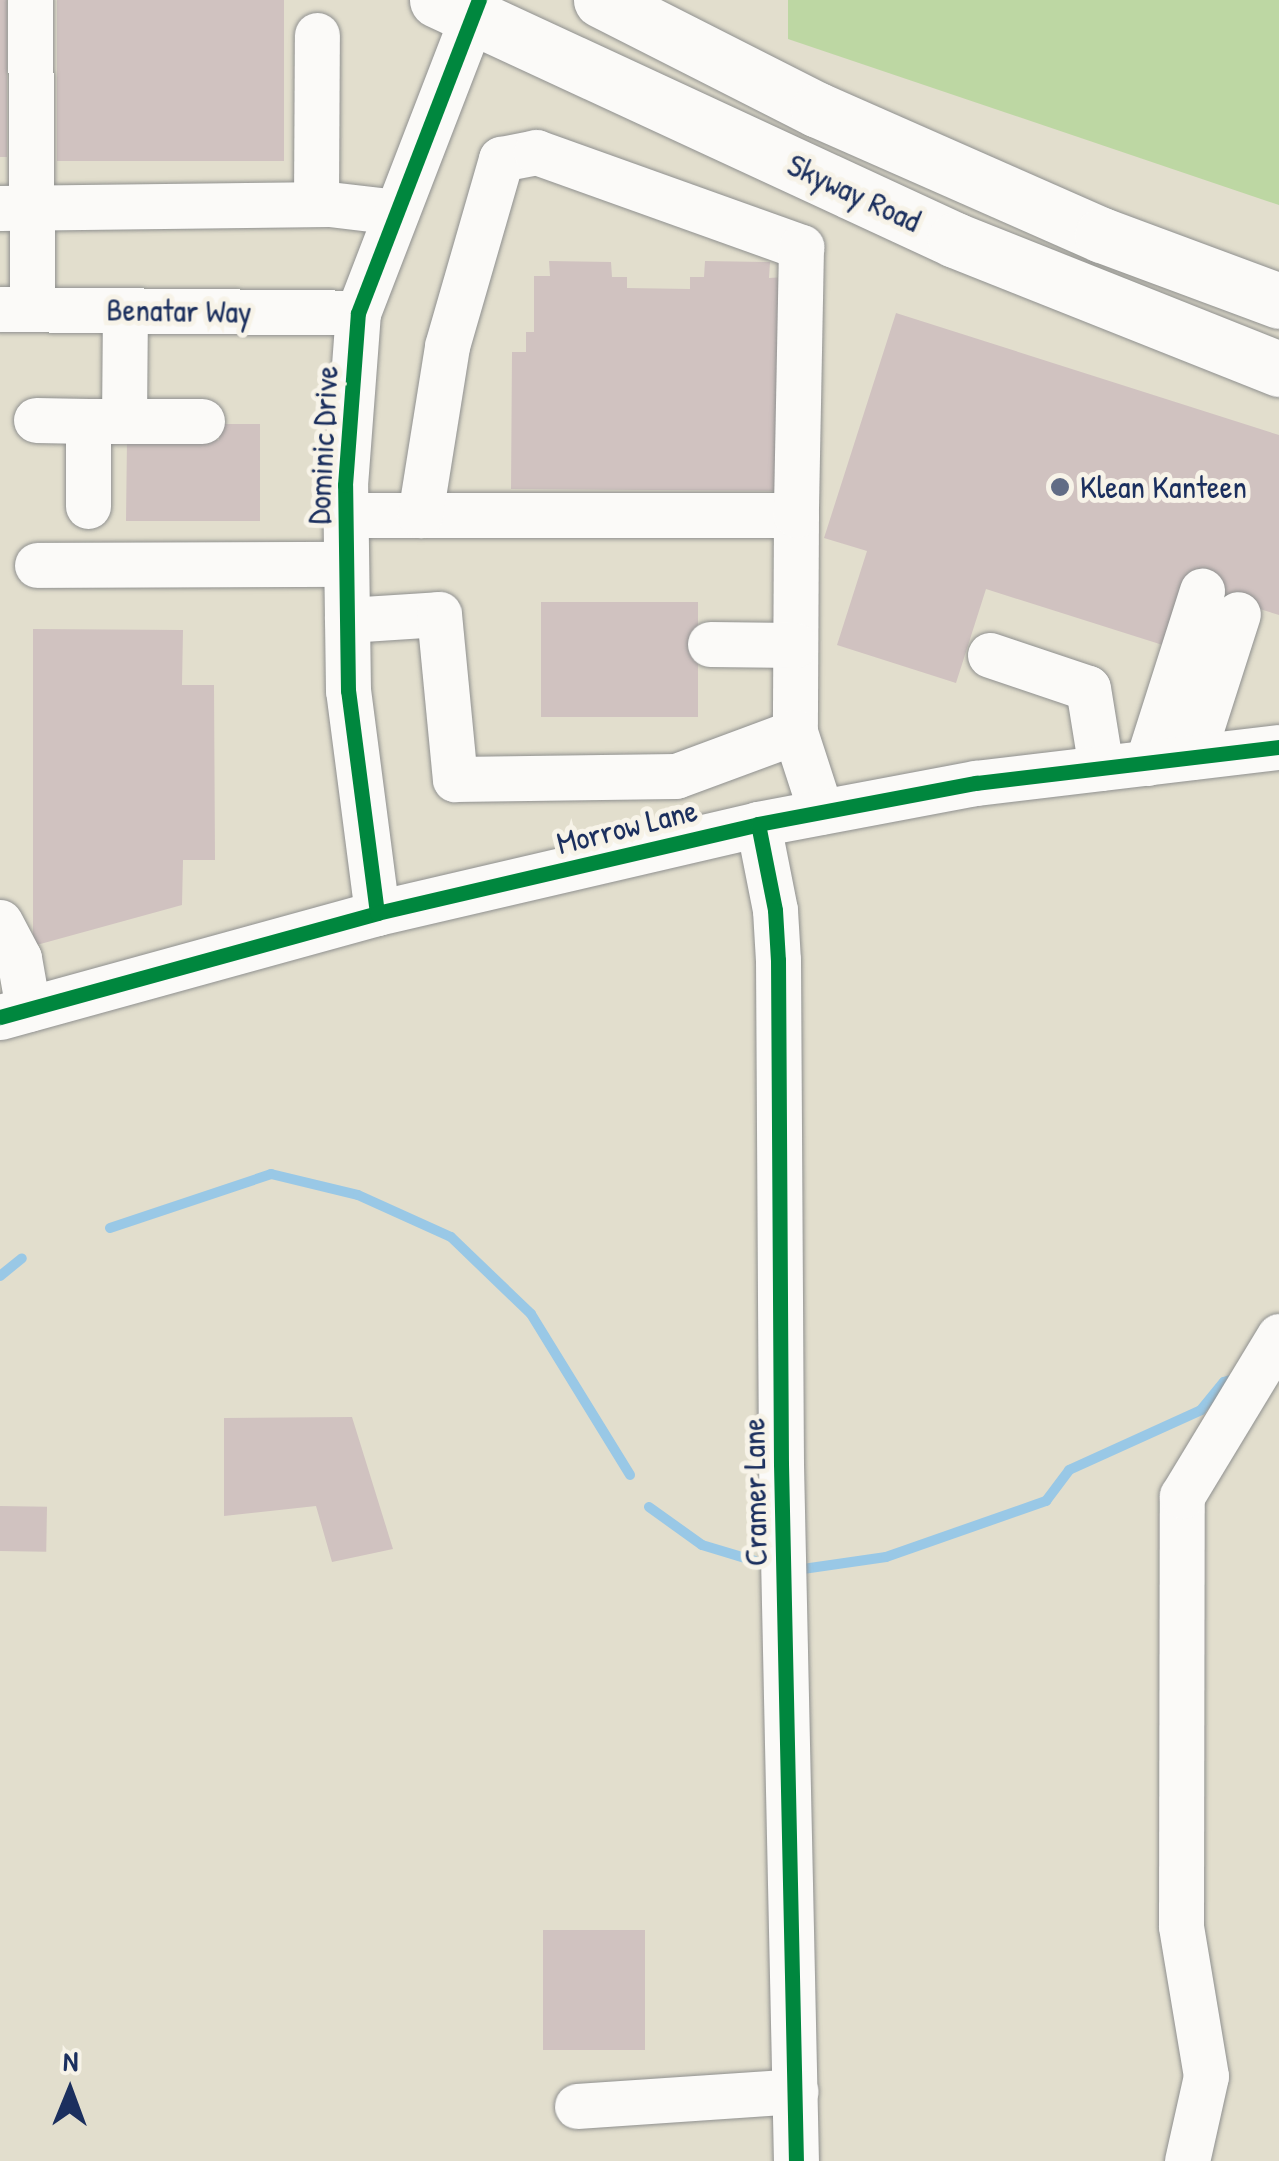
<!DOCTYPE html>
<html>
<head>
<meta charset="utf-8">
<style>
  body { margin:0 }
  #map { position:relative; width:1279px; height:2161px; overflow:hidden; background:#e2decd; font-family:"Patrick Hand",sans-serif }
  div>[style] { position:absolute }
  .green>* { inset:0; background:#bdd7a3 }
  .stream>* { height:10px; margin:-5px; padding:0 5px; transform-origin:5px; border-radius:5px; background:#99c8e6 }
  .building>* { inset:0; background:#d0c2c0; transform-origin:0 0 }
  .roads { filter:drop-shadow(0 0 2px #8f908f) drop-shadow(0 0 2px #8f908f) }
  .minor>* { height:45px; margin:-22.5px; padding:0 22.5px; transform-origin:22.5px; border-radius:22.5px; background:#fbfaf8 }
  .major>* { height:55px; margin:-27.5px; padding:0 27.5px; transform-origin:27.5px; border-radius:27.5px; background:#fbfaf8 }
  .cycleway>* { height:15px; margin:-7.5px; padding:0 7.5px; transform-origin:7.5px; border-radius:7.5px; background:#00873e }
  .dots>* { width:28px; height:28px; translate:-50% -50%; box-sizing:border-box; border:5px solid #f7f3e8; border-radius:50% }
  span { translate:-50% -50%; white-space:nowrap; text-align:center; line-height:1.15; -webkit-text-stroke:10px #f7f3e8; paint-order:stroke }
  .street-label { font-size:32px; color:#1b2f5e }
  .poi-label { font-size:32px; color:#1b2f5e }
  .left { translate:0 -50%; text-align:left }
  .north { position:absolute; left:20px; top:2041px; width:100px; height:100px; -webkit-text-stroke:8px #f7f3e8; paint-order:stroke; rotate:1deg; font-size:28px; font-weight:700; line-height:40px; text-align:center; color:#1b2f5e }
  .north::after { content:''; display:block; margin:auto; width:35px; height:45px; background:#1b2f5e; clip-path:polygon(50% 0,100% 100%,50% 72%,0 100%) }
</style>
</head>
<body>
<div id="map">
  <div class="green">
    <div style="clip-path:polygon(788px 0,1279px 0,1279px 205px,788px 39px)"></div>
  </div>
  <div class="stream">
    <div style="left:110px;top:1228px;width:170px;rotate:-18.5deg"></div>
    <div style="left:271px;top:1174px;width:89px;rotate:13.6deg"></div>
    <div style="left:358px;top:1195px;width:102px;rotate:24.3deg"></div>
    <div style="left:451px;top:1237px;width:111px;rotate:43.9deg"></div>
    <div style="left:531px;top:1314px;width:189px;rotate:58.4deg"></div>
    <div style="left:0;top:1276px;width:28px;rotate:-39deg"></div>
    <div style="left:649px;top:1507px;width:65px;rotate:35.6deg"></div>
    <div style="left:702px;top:1545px;width:55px;rotate:16.8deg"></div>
    <div style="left:796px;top:1570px;width:91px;rotate:-8.2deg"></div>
    <div style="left:886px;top:1557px;width:170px;rotate:-19.3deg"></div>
    <div style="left:1046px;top:1501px;width:39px;rotate:-53deg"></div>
    <div style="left:1069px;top:1470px;width:145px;rotate:-24.4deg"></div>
    <div style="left:1201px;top:1410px;width:36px;rotate:-51deg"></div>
    <div style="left:1224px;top:1382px;width:13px;rotate:-18deg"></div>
  </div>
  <div class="building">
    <div style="left:0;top:0;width:7px;height:157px"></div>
    <div style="left:57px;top:0;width:227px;height:161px"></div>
    <div style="clip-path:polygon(549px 261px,611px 262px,612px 277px,627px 277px,627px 288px,690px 289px,690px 277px,704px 277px,705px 261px,770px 262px,769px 278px,784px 277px,783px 491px,511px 489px,512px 352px,526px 352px,526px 332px,534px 332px,534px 276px,550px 276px)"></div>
    <div style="clip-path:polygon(896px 313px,1279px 435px,1279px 615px,1188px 587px,1169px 647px,986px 589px,956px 683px,837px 645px,867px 551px,824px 538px)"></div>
    <div style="clip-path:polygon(220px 424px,260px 424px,260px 521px,126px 521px,127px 439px,219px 440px)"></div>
    <div style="left:541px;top:602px;width:157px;height:115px"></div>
    <div style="clip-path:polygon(33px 629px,183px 630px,182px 685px,214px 685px,215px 860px,183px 860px,182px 905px,33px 946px)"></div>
    <div style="clip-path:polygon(352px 1417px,393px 1549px,332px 1562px,316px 1506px,224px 1516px,224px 1418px)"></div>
    <div style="left:0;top:1506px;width:47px;height:45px;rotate:1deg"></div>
    <div style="left:543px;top:1930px;width:102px;height:120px"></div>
  </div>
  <div class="roads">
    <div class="minor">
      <div style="left:30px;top:0;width:309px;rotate:89.6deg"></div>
      <div style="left:316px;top:204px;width:169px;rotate:-89.7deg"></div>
      <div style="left:0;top:208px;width:329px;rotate:-0.7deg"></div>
      <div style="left:329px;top:204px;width:67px;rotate:6.8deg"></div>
      <div style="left:0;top:309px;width:358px;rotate:0.6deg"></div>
      <div style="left:36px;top:420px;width:52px;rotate:1.1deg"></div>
      <div style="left:88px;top:421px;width:85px;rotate:90deg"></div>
      <div style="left:88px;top:421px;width:36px"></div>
      <div style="left:124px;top:421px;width:111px;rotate:-89.5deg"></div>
      <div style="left:124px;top:421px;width:78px"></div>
      <div style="left:345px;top:515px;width:451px"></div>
      <div style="left:796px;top:515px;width:217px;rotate:90.3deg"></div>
      <div style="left:420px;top:515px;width:171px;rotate:-80.9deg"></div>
      <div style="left:447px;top:346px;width:195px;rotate:-73.9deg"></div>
      <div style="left:501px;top:159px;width:36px;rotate:-11deg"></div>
      <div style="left:536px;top:152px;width:282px;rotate:19.7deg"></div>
      <div style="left:801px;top:247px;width:268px;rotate:91.1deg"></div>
      <div style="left:37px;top:565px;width:309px;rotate:-0.2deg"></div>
      <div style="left:347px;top:620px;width:92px;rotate:-3.7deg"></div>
      <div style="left:439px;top:614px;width:166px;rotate:84.5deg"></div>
      <div style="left:455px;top:779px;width:221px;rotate:-0.8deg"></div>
      <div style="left:676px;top:776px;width:127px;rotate:-20.3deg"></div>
      <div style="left:795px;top:732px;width:84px;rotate:72deg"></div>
      <div style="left:710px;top:644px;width:85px;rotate:0.7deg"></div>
      <div style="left:990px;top:655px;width:103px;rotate:18.6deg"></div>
      <div style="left:1088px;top:688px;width:81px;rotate:80.8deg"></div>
      <div style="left:1192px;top:757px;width:150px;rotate:-72.2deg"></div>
      <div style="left:1147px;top:763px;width:181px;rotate:-72.3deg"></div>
      <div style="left:758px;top:824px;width:88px;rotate:78.8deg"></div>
      <div style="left:775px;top:910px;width:50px;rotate:86.6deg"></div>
      <div style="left:778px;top:960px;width:504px;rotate:89.66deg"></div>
      <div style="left:781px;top:1464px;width:697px;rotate:88.77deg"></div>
      <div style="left:377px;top:913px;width:224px;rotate:-97.4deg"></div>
      <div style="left:348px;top:691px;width:206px;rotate:-90.8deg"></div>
      <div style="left:345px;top:485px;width:172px;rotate:-85.7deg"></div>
      <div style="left:358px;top:313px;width:336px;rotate:-68.9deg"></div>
      <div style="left:0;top:922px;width:41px;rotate:62.2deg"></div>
      <div style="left:19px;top:958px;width:52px;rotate:80deg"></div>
      <div style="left:0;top:1017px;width:391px;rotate:-15.4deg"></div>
      <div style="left:377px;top:913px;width:391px;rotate:-13.1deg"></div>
      <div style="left:758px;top:824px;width:222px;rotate:-10.7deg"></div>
      <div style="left:976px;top:783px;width:305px;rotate:-6.8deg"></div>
      <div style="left:577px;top:2106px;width:219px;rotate:-3.9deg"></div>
      <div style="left:1187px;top:2161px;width:87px;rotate:-77.4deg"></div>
      <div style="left:1206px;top:2076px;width:152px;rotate:-99.5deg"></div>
      <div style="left:1181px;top:1926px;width:430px;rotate:-89.9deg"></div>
      <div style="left:1182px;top:1496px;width:187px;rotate:-58.8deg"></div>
    </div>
    <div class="major">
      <div style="left:437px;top:0;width:571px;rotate:24.86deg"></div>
      <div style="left:955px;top:240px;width:349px;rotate:21.7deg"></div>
      <div style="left:601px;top:0;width:243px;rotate:26.9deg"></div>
      <div style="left:818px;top:110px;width:310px;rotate:23.8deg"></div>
      <div style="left:1102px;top:235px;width:189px;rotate:20.4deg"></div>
    </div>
  </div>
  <div class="cycleway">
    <div style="left:758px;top:824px;width:88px;rotate:78.8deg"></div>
    <div style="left:775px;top:910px;width:50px;rotate:86.6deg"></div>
    <div style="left:778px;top:960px;width:504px;rotate:89.66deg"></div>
    <div style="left:781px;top:1464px;width:697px;rotate:88.77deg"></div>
    <div style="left:377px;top:913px;width:224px;rotate:-97.4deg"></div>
    <div style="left:348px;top:691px;width:206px;rotate:-90.8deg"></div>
    <div style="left:345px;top:485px;width:172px;rotate:-85.7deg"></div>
    <div style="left:358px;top:313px;width:336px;rotate:-68.9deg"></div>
    <div style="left:0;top:1017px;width:391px;rotate:-15.4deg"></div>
    <div style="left:377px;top:913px;width:391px;rotate:-13.1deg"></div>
    <div style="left:758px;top:824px;width:222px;rotate:-10.7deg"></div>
    <div style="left:976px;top:783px;width:305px;rotate:-6.8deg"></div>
  </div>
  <div class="dots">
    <div style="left:1060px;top:487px;background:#616c85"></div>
  </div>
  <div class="street-label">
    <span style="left:854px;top:193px;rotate:25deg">Skyway Road</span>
    <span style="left:179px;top:311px;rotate:1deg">Benatar Way</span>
    <span style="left:323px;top:445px;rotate:-87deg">Dominic Drive</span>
    <span style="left:627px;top:827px;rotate:-14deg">Morrow Lane</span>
    <span style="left:755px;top:1492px;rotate:-91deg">Cramer Lane</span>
  </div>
  <div class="poi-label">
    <span class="left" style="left:1080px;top:487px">Klean Kanteen</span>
  </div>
  <div class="north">N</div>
</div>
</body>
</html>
